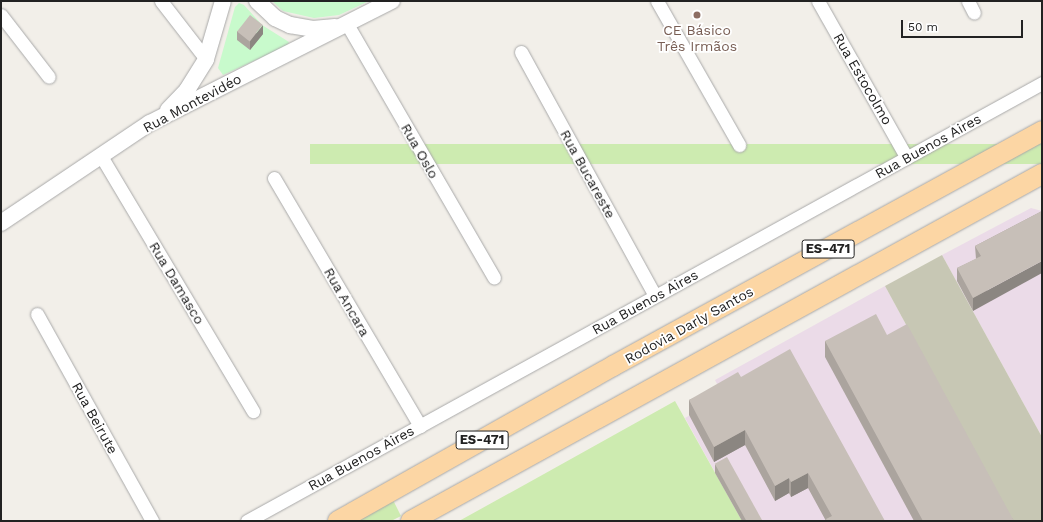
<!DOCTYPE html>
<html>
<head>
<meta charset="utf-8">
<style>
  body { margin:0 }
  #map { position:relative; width:1043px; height:522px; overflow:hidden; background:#f2efe9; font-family:"Work Sans",sans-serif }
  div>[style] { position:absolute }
  .industrial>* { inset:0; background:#ebdbe8 }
  .construction>* { inset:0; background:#c7c7b4 }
  .grass>* { inset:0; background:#cdebb0; transform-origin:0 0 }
  .park>* { inset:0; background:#c8facc }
  .roads { filter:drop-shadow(0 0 1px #a9a9a9) drop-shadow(0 0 1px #a9a9a9) }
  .minor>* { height:13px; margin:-6.5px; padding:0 6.5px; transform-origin:6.5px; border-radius:6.5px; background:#fff }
  .tertiary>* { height:16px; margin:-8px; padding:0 8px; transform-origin:8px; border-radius:8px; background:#fff }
  .primary>* { height:20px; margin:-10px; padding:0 10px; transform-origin:10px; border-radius:10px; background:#fcd6a4 }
  .wall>* { inset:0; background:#aba49e }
  .shaded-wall>* { inset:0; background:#8b8681 }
  .building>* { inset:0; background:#c7bfb8; transform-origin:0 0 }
  .dots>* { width:11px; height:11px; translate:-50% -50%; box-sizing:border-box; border:2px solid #fff; border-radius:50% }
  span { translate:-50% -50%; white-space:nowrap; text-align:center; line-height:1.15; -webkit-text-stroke:3.5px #fff; paint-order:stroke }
  .shield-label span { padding:1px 3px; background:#fff; border:1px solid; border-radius:3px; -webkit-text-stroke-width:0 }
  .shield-label { font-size:13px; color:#222; font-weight:700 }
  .education-label { font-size:14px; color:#785e54 }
  .street-label { font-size:14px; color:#222 }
  .frame { position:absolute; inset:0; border:2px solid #222; pointer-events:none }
  .scale { position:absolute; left:901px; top:20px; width:122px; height:18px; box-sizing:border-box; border:2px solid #222; border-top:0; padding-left:5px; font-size:12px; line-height:14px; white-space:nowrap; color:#222; -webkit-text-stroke:3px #fff; paint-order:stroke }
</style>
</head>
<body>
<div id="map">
  <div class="industrial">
    <div style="clip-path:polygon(1031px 208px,1042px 211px,1042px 437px,942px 255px)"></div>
    <div style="clip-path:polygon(885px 286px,1013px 521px,742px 521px,685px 418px,723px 396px,715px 380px)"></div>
  </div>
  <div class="construction">
    <div style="clip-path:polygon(942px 255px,1042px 437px,1042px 521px,1013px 521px,885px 286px)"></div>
  </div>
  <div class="grass">
    <div style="left:1042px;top:144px;width:20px;height:732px;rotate:90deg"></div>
    <div style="clip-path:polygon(675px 401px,742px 521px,459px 521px,544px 474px)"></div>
    <div style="clip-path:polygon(393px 500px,401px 516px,391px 521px,355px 521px)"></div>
  </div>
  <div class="park">
    <div style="clip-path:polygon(272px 1px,369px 1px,339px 15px,314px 18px,283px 11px)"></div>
    <div style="clip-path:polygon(239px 3px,244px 5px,262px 25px,289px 42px,287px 46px,223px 75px,218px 68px,235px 7px)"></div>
  </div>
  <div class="roads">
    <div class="minor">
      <div style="left:161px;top:1px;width:73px;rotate:52.2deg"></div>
      <div style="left:657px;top:1px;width:166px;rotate:60.3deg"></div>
      <div style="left:818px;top:1px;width:180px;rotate:60.5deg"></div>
      <div style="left:968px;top:1px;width:13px;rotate:63deg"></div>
      <div style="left:1px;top:15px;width:78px;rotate:52.3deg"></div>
      <div style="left:347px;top:24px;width:293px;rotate:59.9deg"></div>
      <div style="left:521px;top:52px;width:278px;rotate:61.2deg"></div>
      <div style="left:101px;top:156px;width:297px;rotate:59.2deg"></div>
      <div style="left:274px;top:178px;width:288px;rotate:59.5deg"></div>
      <div style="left:37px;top:314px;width:237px;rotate:60.9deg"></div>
      <div style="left:247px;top:521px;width:908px;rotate:-28.85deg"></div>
    </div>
    <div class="tertiary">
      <div style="left:257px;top:1px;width:25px;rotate:43deg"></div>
      <div style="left:275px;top:18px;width:17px;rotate:25deg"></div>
      <div style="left:290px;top:25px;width:23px;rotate:10deg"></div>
      <div style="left:313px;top:29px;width:22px;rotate:-5deg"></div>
      <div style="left:168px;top:110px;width:28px;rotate:-46deg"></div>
      <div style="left:187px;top:90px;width:36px;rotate:-58deg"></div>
      <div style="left:206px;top:59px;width:60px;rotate:-73.7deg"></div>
      <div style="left:1px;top:223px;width:179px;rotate:-33.9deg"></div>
      <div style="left:150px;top:123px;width:271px;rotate:-26.8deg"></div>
    </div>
    <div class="primary">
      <div style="left:338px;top:521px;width:316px;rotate:-29.4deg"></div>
      <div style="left:613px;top:366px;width:489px;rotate:-28.7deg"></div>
      <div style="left:411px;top:521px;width:720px;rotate:-28.81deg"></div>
    </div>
  </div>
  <div class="wall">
    <div style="clip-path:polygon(237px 31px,263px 34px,250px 50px,237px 40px)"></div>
    <div style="clip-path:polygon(1042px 211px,973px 311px,957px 281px,957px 268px,976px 259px,975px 246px)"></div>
    <div style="clip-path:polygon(887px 335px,1014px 521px,914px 521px,825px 357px,825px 341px)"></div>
    <div style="clip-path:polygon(741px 377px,885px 521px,826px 521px,808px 488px,791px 497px,789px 493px,775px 501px,745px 445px,714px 462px,689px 415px,689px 400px)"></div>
    <div style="clip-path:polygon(715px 464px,762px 521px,742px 521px,715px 473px)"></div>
  </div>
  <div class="shaded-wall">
    <div style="clip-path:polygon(263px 25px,263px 34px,250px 50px,250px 41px)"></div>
    <div style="clip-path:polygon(1042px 261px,1042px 273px,973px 311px,973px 298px)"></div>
    <div style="clip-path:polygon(745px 430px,745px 445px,714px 462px,714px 447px)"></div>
    <div style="clip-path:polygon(808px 473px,808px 488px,791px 497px,791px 482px)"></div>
    <div style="clip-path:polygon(789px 478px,789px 493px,775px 501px,775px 486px)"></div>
  </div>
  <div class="building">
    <div style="left:250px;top:15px;width:16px;height:21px;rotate:38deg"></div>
    <div style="clip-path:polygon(1042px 211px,1042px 261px,973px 298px,957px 268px,981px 256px,975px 246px)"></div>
    <div style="clip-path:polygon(876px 314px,887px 335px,907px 324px,1014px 521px,923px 521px,825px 341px)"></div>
    <div style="clip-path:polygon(790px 349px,885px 521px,827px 521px,826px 519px,832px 516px,808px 473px,791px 482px,789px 478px,775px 486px,745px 430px,714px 447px,689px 400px,738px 372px,741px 377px)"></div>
    <div style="left:727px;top:457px;width:73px;height:14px;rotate:61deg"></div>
  </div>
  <div class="dots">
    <div style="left:697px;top:15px;background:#8d6e63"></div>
  </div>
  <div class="shield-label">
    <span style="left:828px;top:249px">ES-471</span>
    <span style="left:482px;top:440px">ES-471</span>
  </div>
  <div class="education-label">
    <span style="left:697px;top:38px">CE Básico<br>Três Irmãos</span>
  </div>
  <div class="street-label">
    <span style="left:863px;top:79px;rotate:60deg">Rua Estocolmo</span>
    <span style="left:192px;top:103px;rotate:-28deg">Rua Montevidéo</span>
    <span style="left:928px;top:146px;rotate:-29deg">Rua Buenos Aires</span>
    <span style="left:420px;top:151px;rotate:60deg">Rua Oslo</span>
    <span style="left:588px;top:174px;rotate:61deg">Rua Bucareste</span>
    <span style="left:177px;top:283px;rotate:59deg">Rua Damasco</span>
    <span style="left:347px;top:302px;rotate:60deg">Rua Ancara</span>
    <span style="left:645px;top:302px;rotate:-29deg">Rua Buenos Aires</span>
    <span style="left:689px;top:325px;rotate:-29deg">Rodovia Darly Santos</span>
    <span style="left:95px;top:418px;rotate:61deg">Rua Beirute</span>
    <span style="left:361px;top:458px;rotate:-29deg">Rua Buenos Aires</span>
  </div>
  <div class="frame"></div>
  <div class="scale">50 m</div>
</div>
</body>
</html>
